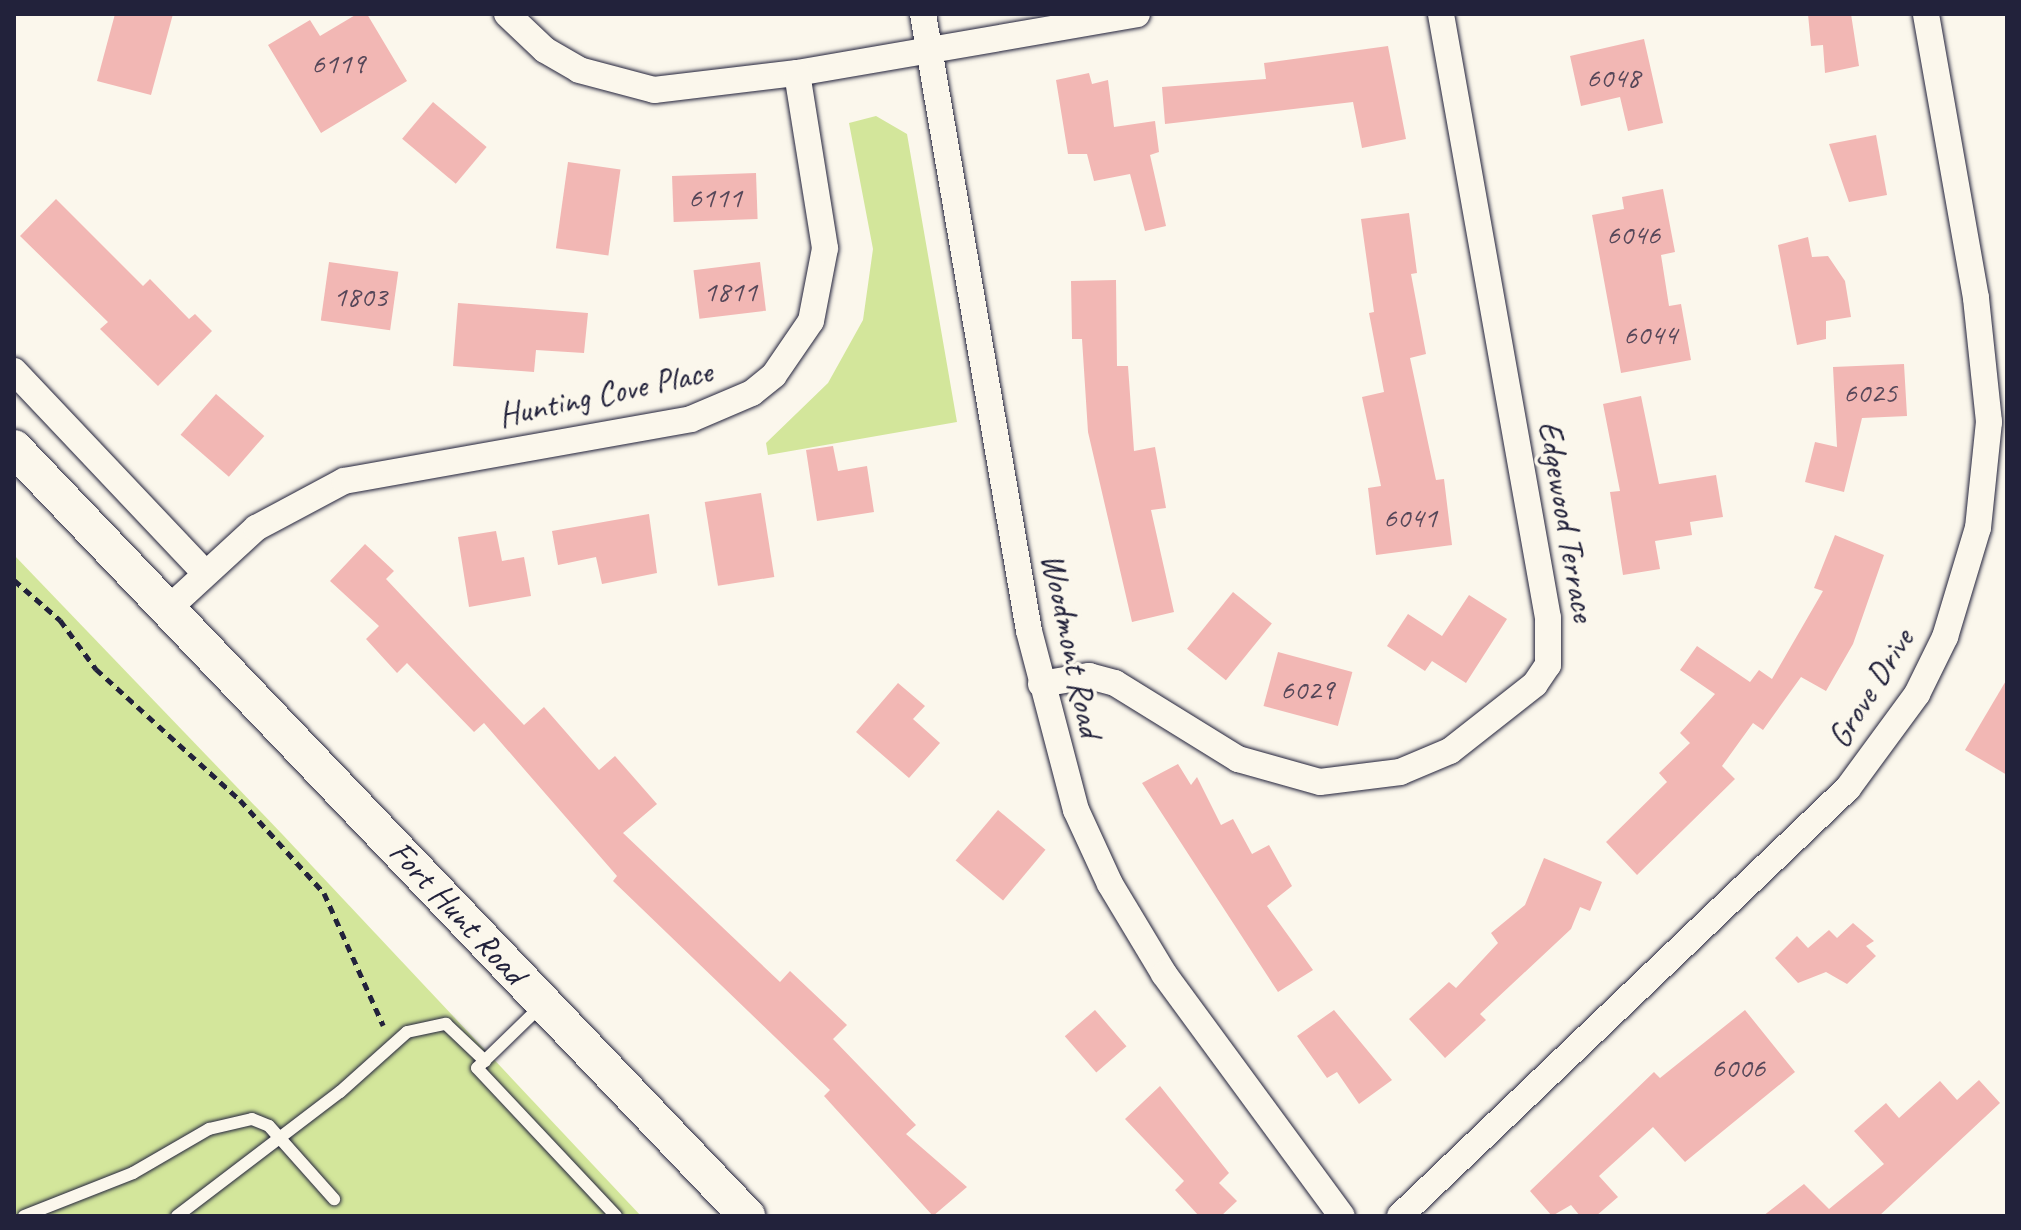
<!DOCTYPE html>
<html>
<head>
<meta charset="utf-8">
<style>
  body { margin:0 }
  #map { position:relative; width:2021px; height:1230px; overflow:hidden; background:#fbf7ec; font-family:Caveat,sans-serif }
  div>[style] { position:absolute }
  .green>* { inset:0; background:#d3e69b }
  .building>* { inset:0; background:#f2b7b4; transform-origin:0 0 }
  .path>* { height:5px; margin-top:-2.5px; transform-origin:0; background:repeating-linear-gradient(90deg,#22223b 0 8px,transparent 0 14px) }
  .roads { filter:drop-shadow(0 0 2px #22223b) drop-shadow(0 0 2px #22223b) }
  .service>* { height:12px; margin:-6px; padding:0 6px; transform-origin:6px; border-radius:6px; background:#fbf7ec }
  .minor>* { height:26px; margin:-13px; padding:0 13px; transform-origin:13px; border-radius:13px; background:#fbf7ec }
  .secondary>* { height:36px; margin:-18px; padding:0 18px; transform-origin:18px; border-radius:18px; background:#fbf7ec }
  span { translate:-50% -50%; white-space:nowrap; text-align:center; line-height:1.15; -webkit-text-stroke:7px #fbf7ec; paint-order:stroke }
  .number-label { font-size:30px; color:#564759 }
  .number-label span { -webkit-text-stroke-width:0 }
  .street-label { font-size:34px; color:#22223b }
  .frame { position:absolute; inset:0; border:16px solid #22223b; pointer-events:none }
</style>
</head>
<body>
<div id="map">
  <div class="green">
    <div style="clip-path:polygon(876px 116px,907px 134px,957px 422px,768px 455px,766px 443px,828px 383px,863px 320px,873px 249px,849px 123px)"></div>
    <div style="clip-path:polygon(14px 555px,282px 834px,641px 1216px,14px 1216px)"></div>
  </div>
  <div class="building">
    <div style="clip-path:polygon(115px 14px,173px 14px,151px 95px,97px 81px)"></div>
    <div style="clip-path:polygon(357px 14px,367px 14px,407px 81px,321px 133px,268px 45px,310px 20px,320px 36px)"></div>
    <div style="clip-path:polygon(1808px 14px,1851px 14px,1859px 66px,1825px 73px,1823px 45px,1811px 46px)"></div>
    <div style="clip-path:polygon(1644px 39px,1663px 123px,1628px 131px,1620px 97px,1581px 106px,1570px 56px)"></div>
    <div style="clip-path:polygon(1388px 46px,1406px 139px,1362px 148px,1353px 102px,1165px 124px,1162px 87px,1266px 79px,1264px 63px)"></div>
    <div style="clip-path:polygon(1089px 73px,1092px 84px,1108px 80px,1114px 127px,1155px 121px,1159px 152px,1150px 155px,1166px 226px,1145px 231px,1130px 174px,1094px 181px,1087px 154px,1068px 154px,1056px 80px)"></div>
    <div style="left:433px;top:102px;width:70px;height:48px;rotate:40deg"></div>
    <div style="clip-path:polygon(1876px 135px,1887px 195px,1849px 202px,1829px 144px)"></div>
    <div style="left:568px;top:162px;width:53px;height:87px;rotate:8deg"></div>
    <div style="left:756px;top:173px;width:46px;height:84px;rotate:88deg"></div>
    <div style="clip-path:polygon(1663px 189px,1675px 252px,1661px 255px,1669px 306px,1681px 304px,1691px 360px,1621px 373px,1592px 215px,1624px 209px,1622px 197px)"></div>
    <div style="clip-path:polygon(56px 199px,143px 286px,150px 279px,189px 319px,195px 314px,212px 331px,158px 386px,100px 329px,108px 322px,20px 236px)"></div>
    <div style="clip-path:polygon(1409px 213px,1417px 273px,1411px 274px,1426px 354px,1410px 358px,1436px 480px,1444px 479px,1452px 545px,1376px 555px,1368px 488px,1381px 486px,1362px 397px,1384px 392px,1369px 313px,1374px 312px,1361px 219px)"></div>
    <div style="clip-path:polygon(1808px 237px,1812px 257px,1828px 256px,1845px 281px,1851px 317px,1826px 321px,1826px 339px,1797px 345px,1778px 245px)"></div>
    <div style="left:329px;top:262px;width:70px;height:59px;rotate:8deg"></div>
    <div style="left:760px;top:262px;width:49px;height:67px;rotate:83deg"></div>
    <div style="clip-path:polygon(1116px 280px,1117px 366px,1128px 366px,1134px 451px,1155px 447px,1166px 508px,1151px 510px,1174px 612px,1132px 622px,1088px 432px,1082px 339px,1072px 339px,1071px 281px)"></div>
    <div style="clip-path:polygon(458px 303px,588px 313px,584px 353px,536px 350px,534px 372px,453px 366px)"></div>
    <div style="clip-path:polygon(1904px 364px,1907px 416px,1862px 418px,1844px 492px,1805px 482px,1815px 442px,1837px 447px,1833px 367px)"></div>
    <div style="left:216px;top:394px;width:64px;height:54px;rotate:41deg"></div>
    <div style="clip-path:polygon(1641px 396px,1659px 484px,1716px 475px,1723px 517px,1690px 522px,1692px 535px,1655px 541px,1660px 569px,1623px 575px,1610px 492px,1620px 491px,1603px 404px)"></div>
    <div style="clip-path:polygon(833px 446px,838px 471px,867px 466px,874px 512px,817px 521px,806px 450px)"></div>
    <div style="left:761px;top:493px;width:85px;height:57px;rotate:81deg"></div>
    <div style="clip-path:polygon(649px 514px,657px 573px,602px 584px,596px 557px,558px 565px,552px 531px)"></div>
    <div style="clip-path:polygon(496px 531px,502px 561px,524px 557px,531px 596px,469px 607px,458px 537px)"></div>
    <div style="clip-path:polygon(1835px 535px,1884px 555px,1853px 644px,1826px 691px,1801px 677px,1763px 730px,1753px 723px,1722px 766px,1735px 779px,1637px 875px,1606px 842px,1667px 782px,1659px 773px,1690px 743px,1680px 733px,1715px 694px,1680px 670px,1697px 646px,1750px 682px,1759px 670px,1772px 679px,1823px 591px,1814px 588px)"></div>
    <div style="clip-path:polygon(365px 544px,394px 571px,386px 579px,524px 725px,544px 707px,599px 770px,615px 756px,657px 804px,623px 833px,780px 982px,790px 971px,847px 1025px,833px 1039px,916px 1125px,906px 1134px,967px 1187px,933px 1216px,824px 1096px,830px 1090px,613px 881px,617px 876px,484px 723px,474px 732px,407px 663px,397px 673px,366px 639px,379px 626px,330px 581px)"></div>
    <div style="left:1233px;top:592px;width:50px;height:73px;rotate:39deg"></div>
    <div style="clip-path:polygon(1469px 595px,1507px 619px,1466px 683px,1432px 661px,1425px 671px,1387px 646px,1408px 614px,1442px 636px)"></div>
    <div style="left:1278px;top:652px;width:77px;height:56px;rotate:15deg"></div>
    <div style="clip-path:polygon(2007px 679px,2007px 775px,1965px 750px)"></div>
    <div style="clip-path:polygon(898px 683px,925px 706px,913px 719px,940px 743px,909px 778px,856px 732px)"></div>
    <div style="clip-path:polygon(1178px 764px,1191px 785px,1197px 777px,1221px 825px,1233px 819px,1252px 854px,1269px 845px,1292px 886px,1267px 906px,1313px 970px,1278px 992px,1142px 783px)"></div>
    <div style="left:998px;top:810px;width:62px;height:66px;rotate:40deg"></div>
    <div style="clip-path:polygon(1544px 858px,1602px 882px,1590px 911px,1580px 907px,1571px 929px,1480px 1014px,1486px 1020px,1445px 1058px,1409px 1019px,1449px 982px,1456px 988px,1498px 943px,1491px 933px,1525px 905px)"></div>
    <div style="clip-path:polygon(1853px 923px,1874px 941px,1866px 946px,1876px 956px,1847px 984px,1826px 972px,1798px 983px,1775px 958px,1797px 936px,1808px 948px,1829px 930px,1837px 938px)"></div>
    <div style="left:1095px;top:1010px;width:48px;height:40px;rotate:49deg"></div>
    <div style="clip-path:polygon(1334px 1010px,1392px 1080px,1359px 1104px,1337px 1072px,1327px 1078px,1297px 1036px)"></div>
    <div style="clip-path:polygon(1745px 1010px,1795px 1072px,1685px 1162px,1653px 1127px,1599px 1176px,1618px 1197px,1596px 1216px,1580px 1216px,1571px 1205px,1552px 1216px,1530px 1191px,1654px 1072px,1660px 1078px)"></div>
    <div style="clip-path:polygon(1979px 1080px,2000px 1103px,1879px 1216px,1763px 1216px,1804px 1184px,1829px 1209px,1884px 1164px,1854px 1131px,1886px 1103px,1899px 1118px,1940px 1081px,1957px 1100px)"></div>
    <div style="clip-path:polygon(1160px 1086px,1229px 1173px,1219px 1183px,1237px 1201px,1221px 1216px,1199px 1216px,1175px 1190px,1184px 1181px,1125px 1119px)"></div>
  </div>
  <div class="path">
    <div style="left:14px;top:580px;width:61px;rotate:41deg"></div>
    <div style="left:60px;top:620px;width:61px;rotate:53.7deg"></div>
    <div style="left:96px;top:669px;width:195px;rotate:42.3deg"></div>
    <div style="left:240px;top:800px;width:125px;rotate:47.9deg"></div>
    <div style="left:324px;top:893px;width:145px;rotate:65.9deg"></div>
  </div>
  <div class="roads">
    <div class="service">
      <div style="left:541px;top:1006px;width:89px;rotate:135.9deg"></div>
      <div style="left:477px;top:1068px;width:203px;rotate:46.8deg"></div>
      <div style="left:24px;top:1216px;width:117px;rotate:-21.5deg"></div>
      <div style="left:133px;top:1173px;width:88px;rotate:-30.1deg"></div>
      <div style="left:209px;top:1129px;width:44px;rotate:-13.1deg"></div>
      <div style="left:252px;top:1119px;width:18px;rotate:22deg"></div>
      <div style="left:269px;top:1126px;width:98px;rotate:48.3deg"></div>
      <div style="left:177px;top:1216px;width:205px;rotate:-37.3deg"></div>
      <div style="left:340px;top:1092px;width:90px;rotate:-41.8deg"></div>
      <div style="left:407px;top:1032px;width:40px;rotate:-12deg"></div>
      <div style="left:446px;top:1024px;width:54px;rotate:43.5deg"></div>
    </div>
    <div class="minor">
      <div style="left:507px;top:14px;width:52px;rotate:43.5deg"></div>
      <div style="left:545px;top:50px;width:39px;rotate:30deg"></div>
      <div style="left:579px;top:70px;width:78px;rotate:14.9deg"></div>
      <div style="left:654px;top:90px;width:144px;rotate:-6.8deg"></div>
      <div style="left:797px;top:73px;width:345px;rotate:-9.8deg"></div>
      <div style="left:923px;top:14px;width:626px;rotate:80.25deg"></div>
      <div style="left:1029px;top:631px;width:185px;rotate:75.3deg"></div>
      <div style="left:1076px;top:810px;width:81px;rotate:65.3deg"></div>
      <div style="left:1110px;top:884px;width:105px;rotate:59deg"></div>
      <div style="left:1164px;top:974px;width:300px;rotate:53.7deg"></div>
      <div style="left:14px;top:371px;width:277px;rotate:46.6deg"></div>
      <div style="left:168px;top:609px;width:120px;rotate:-42.6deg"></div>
      <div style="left:256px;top:528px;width:100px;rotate:-28.1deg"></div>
      <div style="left:344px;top:481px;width:352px;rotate:-10.1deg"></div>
      <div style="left:691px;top:419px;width:66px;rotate:-23.1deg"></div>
      <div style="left:752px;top:393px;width:28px;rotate:-39deg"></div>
      <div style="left:774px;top:375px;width:65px;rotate:-55.6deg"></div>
      <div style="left:811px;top:321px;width:74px;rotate:-79.1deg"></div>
      <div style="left:825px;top:248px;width:177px;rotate:-99.1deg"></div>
      <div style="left:1041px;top:684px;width:49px;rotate:-9.5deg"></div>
      <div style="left:1089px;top:676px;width:27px;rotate:15deg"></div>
      <div style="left:1115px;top:683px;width:145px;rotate:31.7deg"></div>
      <div style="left:1238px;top:759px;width:85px;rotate:15.7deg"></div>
      <div style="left:1320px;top:782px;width:81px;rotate:-7.1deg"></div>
      <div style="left:1400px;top:772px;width:54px;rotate:-22.8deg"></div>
      <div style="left:1450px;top:751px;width:108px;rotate:-38.2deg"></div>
      <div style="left:1535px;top:684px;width:23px;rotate:-56deg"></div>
      <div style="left:1548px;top:665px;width:47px;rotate:-90deg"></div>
      <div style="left:1548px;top:618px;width:613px;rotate:-100.05deg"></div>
      <div style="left:1400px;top:1216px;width:620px;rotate:-43.69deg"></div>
      <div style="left:1848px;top:788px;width:117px;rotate:-53.7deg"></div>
      <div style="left:1917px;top:694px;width:64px;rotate:-63.8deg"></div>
      <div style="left:1945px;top:637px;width:114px;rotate:-73.2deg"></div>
      <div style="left:1978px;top:528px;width:107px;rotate:-84.1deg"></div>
      <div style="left:1989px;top:422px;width:125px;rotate:-96deg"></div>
      <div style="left:1976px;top:298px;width:288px;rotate:-100deg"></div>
    </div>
    <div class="secondary">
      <div style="left:14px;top:448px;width:1062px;rotate:46.34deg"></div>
    </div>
  </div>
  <div class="number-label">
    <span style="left:338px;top:63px">6119</span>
    <span style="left:1613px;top:77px">6048</span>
    <span style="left:715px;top:197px">6111</span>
    <span style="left:1633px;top:234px">6046</span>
    <span style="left:730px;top:291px">1811</span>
    <span style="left:360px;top:296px">1803</span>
    <span style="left:1650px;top:334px">6044</span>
    <span style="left:1870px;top:392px">6025</span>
    <span style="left:1410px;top:517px">6041</span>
    <span style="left:1307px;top:689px">6029</span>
    <span style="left:1738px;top:1067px">6006</span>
  </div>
  <div class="street-label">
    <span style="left:605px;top:393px;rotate:-12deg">Hunting Cove Place</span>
    <span style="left:1567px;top:521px;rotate:80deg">Edgewood Terrace</span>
    <span style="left:1072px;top:645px;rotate:78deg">Woodmont Road</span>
    <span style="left:1870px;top:688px;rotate:-58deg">Grove Drive</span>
    <span style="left:458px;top:912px;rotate:47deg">Fort Hunt Road</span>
  </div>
  <div class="frame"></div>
</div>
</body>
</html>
